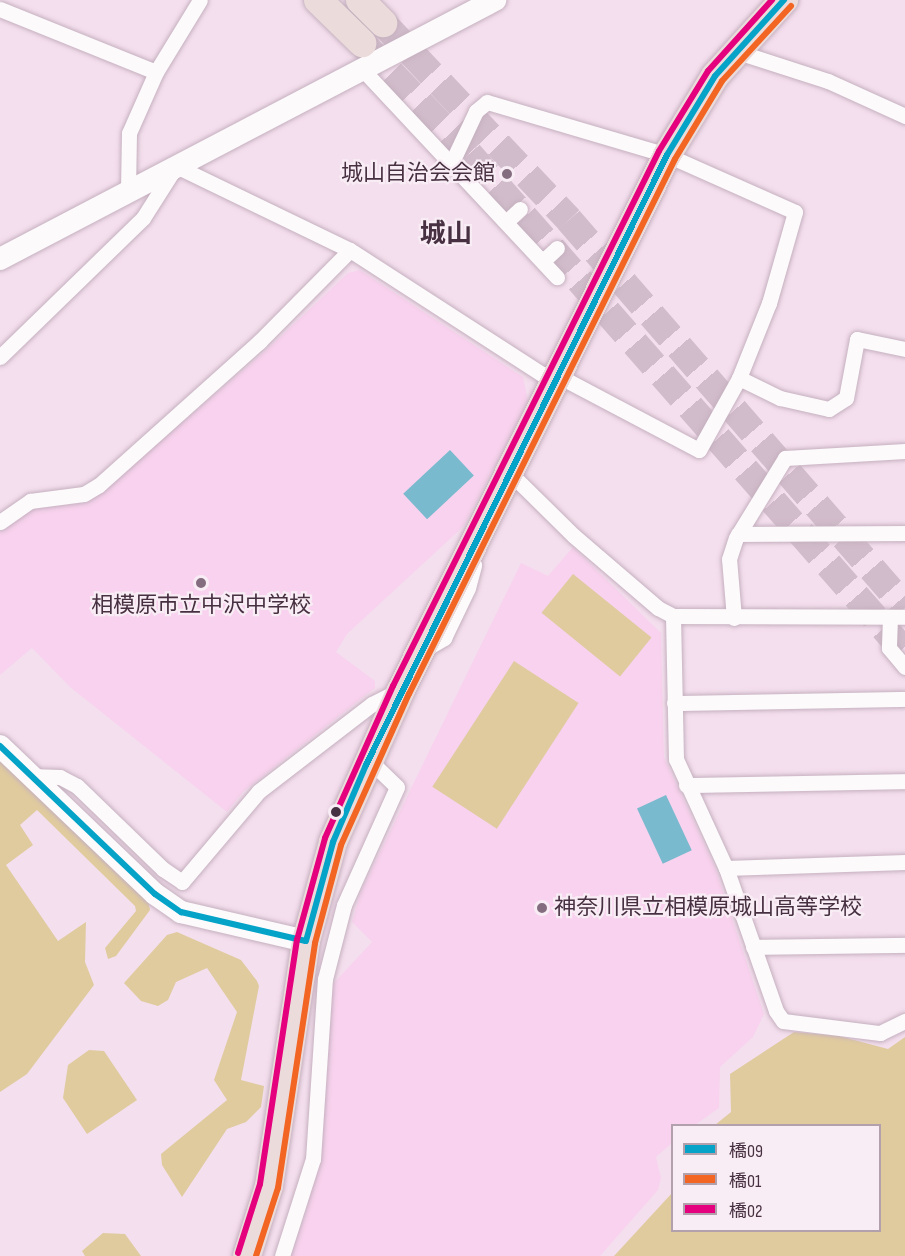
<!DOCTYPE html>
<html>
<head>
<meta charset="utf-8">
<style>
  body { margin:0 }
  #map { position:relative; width:905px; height:1256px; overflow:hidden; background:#f4dfee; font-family:"Sofia Sans Condensed","Noto Sans JP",sans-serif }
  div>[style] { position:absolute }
  .built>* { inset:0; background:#f8d2ee }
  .green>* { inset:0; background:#e0cb9f; transform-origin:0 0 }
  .water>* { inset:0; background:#7abace; transform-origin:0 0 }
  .highway-tunnel>* { height:28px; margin-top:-14px; transform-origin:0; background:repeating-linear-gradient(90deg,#d1bccb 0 28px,transparent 0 42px) }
  .roads { filter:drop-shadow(0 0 2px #c5b0bf) drop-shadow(0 0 2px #c5b0bf) }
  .street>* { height:15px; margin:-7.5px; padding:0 7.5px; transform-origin:7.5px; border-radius:7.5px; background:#fdfafc }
  .secondary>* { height:22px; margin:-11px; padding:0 11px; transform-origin:11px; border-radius:11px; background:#fdfafc }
  .highway>* { height:28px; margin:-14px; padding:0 14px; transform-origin:14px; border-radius:14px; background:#ebdcdb }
  .bus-1>* { height:6px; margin:-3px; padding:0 3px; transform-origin:3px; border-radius:3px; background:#04a3c7 }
  .bus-2>* { height:6px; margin:-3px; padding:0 3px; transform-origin:3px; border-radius:3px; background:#f26522 }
  .bus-3>* { height:6px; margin:-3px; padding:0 3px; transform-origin:3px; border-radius:3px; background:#e5007d }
  .dots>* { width:16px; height:16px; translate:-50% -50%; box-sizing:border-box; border:3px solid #f9edf5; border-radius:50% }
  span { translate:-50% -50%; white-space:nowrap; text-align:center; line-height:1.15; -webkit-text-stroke:4.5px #f9edf5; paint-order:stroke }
  .poi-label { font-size:22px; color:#473041 }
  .right { translate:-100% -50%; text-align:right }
  .left { translate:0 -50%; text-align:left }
  .quarter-label { font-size:26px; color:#473041; font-weight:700 }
  .legend { position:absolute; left:671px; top:1124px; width:210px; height:108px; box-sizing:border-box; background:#f9edf5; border:2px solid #b2a1ad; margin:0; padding:8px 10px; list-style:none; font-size:18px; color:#473041 }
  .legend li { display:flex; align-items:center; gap:12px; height:30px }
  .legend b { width:30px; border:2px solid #b2a1ad }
</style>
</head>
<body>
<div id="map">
  <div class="built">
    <div style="clip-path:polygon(360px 270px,523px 377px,528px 401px,464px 526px,347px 634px,336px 652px,375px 681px,375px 688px,244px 791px,227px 812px,70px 687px,32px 648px,0 675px,0 532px,30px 509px,85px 503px,98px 495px,264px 352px,348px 273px)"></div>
    <div style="clip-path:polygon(573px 547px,661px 633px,664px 757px,715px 867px,764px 1014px,753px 1037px,720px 1067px,719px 1108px,695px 1125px,672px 1126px,672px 1143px,656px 1157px,661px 1178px,658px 1190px,600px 1256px,289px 1256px,304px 1219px,318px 1162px,331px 986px,372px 942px,352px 922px,360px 893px,521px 563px,548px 576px)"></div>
  </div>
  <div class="green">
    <div style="left:573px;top:574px;width:101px;height:50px;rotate:39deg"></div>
    <div style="left:514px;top:661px;width:77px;height:150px;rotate:33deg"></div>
    <div style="clip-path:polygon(0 754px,148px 901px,150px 910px,116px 956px,108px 959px,105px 948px,136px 911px,135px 906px,37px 810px,20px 825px,33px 845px,6px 865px,58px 941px,86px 922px,85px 962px,94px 985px,27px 1074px,0 1092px)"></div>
    <div style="clip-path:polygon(177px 932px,241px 960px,257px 981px,259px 986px,241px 1080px,264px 1086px,261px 1107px,246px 1122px,227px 1129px,182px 1197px,162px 1165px,161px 1154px,227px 1100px,214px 1080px,237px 1012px,207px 968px,176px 982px,168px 1000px,158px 1006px,141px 1001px,124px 983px,167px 935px)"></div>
    <div style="clip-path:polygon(794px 1032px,839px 1036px,888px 1049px,905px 1037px,905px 1256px,614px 1256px,672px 1193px,672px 1230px,880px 1230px,880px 1126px,715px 1125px,731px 1112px,730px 1074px)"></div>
    <div style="clip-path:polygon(89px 1050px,104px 1051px,137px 1100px,87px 1134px,63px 1098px,68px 1065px)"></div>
    <div style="clip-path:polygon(103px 1233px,125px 1234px,141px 1256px,85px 1256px,82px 1251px)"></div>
  </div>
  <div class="water">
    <div style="left:450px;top:450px;width:35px;height:64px;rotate:47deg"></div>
    <div style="left:666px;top:795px;width:61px;height:32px;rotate:65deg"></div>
  </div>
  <div class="highway-tunnel">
    <div style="left:383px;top:23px;width:271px;rotate:46.6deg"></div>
    <div style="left:569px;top:220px;width:513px;rotate:49.03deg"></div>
    <div style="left:362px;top:43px;width:154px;rotate:46.1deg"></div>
    <div style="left:469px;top:154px;width:662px;rotate:48.8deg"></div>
  </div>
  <div class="roads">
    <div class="street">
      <div style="left:0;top:9px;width:168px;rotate:22deg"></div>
      <div style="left:735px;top:51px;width:98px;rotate:17.9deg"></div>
      <div style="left:828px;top:81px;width:85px;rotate:24.4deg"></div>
      <div style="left:363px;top:70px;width:284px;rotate:46.9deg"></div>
      <div style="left:452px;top:162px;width:56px;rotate:-64.8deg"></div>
      <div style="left:476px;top:111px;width:14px;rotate:-39deg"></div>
      <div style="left:487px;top:102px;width:188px;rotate:16.4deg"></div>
      <div style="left:667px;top:155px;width:140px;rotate:24deg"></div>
      <div style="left:795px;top:212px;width:95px;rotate:105.9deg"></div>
      <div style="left:769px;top:303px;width:81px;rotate:111.8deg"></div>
      <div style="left:128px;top:190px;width:57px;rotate:-89deg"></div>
      <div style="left:129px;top:133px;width:67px;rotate:-66.1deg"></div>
      <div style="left:156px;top:72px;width:84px;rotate:-58.6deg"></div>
      <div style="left:506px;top:222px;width:19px;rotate:-43deg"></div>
      <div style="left:543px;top:261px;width:19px;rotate:-43deg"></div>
      <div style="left:0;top:357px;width:199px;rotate:-44.2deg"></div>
      <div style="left:143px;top:218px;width:62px;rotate:-57.6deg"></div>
      <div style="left:176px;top:166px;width:193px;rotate:25.8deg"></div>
      <div style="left:350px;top:250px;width:229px;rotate:32.9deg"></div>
      <div style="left:542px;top:374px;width:27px;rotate:15deg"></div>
      <div style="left:568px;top:381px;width:148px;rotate:27.8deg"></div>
      <div style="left:699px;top:450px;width:82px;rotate:-60.9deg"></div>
      <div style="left:739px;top:378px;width:46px;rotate:26deg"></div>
      <div style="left:780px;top:398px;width:50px;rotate:12.7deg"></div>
      <div style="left:829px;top:409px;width:20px;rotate:-33deg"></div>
      <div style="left:846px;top:398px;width:60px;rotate:-79.4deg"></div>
      <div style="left:857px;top:339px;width:49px;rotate:11.8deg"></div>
      <div style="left:509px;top:472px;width:91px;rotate:44.6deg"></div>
      <div style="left:574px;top:536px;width:111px;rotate:40.6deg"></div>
      <div style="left:658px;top:608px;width:17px;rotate:28deg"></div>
      <div style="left:673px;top:616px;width:232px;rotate:0.2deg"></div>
      <div style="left:0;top:522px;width:37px;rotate:-35deg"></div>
      <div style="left:30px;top:501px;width:54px;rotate:-7.4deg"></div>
      <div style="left:84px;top:494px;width:17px;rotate:-31deg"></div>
      <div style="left:99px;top:485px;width:215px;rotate:-41.8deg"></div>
      <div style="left:259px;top:342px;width:129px;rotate:-45.3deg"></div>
      <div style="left:738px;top:534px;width:167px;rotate:-0.3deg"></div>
      <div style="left:673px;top:616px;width:143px;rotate:88.8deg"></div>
      <div style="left:676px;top:759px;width:120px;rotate:65.4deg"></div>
      <div style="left:726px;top:868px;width:151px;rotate:70.7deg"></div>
      <div style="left:776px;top:1011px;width:12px;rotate:55deg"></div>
      <div style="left:783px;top:1021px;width:98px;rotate:7.1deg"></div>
      <div style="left:880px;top:1033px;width:28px;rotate:-26deg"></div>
      <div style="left:890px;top:617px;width:31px;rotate:92deg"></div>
      <div style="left:889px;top:648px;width:25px;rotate:50deg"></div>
      <div style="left:734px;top:618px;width:59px;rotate:-94.8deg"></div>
      <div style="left:729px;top:559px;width:22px;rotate:-72deg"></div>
      <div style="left:736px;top:538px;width:94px;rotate:-58.5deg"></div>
      <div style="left:785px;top:458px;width:120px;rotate:-3.3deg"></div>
      <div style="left:427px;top:648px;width:20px;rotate:-30deg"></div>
      <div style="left:444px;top:638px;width:55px;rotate:-64.4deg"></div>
      <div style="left:468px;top:588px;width:24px;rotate:-75deg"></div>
      <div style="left:674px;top:703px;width:231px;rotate:-1deg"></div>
      <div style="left:31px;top:776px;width:29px;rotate:2deg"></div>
      <div style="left:60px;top:777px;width:19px;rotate:28deg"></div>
      <div style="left:77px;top:786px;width:120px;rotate:44deg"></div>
      <div style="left:163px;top:869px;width:23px;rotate:34deg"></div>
      <div style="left:182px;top:882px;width:119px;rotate:-49.8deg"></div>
      <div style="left:259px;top:791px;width:143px;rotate:-37.6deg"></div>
      <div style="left:372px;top:704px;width:29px;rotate:-27deg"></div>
      <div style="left:686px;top:785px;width:219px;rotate:-1deg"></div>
      <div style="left:726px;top:868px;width:179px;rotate:-1.9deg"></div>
      <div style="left:753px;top:947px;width:152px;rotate:-0.8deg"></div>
      <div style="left:282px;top:1256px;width:102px;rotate:-72.3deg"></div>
      <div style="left:313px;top:1159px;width:180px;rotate:-86.2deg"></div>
      <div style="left:325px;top:979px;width:76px;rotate:-75.6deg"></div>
      <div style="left:344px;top:905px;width:129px;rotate:-65.8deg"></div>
      <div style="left:397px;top:787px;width:39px;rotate:-136deg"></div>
    </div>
    <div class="secondary">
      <div style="left:0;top:259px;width:559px;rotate:-27.62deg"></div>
      <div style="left:0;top:746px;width:214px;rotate:43.7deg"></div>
      <div style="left:155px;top:894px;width:32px;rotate:35deg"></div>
      <div style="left:181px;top:912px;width:128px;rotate:13.1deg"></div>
    </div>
    <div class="highway">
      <div style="left:318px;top:0;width:62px;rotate:44.3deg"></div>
      <div style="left:360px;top:0;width:33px;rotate:45deg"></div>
      <div style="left:247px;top:1256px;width:73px;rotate:-72.6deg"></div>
      <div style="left:269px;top:1186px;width:248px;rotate:-81.4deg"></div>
      <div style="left:306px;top:941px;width:103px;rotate:-74.7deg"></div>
      <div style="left:333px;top:842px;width:167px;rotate:-65.9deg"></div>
      <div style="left:401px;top:690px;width:597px;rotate:-63.56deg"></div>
      <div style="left:667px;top:155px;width:92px;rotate:-58.7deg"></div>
      <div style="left:715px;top:76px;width:103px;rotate:-47.8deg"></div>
    </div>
  </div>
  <div class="bus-1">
    <div style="left:0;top:746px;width:214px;rotate:43.7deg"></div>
    <div style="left:155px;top:894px;width:32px;rotate:35deg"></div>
    <div style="left:181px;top:912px;width:128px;rotate:13.1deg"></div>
    <div style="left:306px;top:941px;width:103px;rotate:-74.7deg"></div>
    <div style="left:333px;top:842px;width:84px;rotate:-66.8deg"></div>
    <div style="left:366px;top:765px;width:680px;rotate:-63.74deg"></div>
    <div style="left:667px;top:155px;width:92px;rotate:-58.7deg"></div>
    <div style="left:715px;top:76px;width:103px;rotate:-47.8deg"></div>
  </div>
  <div class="bus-2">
    <div style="left:256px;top:1256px;width:71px;rotate:-72.1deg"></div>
    <div style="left:278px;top:1188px;width:248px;rotate:-81.4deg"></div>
    <div style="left:315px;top:943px;width:101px;rotate:-75.1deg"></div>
    <div style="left:341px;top:845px;width:166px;rotate:-65.8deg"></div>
    <div style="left:409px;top:694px;width:597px;rotate:-63.56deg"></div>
    <div style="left:675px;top:159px;width:91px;rotate:-58.9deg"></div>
    <div style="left:722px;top:81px;width:102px;rotate:-47.4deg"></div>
  </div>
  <div class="bus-3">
    <div style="left:238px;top:1253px;width:72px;rotate:-72.3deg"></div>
    <div style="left:260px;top:1184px;width:247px;rotate:-81.4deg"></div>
    <div style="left:297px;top:940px;width:106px;rotate:-74.6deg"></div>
    <div style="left:325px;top:838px;width:167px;rotate:-65.9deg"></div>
    <div style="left:393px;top:686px;width:597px;rotate:-63.56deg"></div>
    <div style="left:659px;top:151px;width:94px;rotate:-58.5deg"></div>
    <div style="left:708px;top:71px;width:96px;rotate:-48deg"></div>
  </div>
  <div class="dots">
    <div style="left:507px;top:174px;background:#846d7e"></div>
    <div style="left:201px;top:583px;background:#846d7e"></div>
    <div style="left:336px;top:812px;background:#473041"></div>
    <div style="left:542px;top:908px;background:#846d7e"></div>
  </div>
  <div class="poi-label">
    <span class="right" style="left:495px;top:174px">城山自治会会館</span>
    <span style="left:201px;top:606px">相模原市立中沢中学校</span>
    <span class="left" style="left:554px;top:908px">神奈川県立相模原城山高等学校</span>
  </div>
  <div class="quarter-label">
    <span style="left:446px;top:235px">城山</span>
  </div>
  <ul class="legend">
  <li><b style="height:8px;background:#04a3c7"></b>橋09</li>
  <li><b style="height:8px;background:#f26522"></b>橋01</li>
  <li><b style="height:8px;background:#e5007d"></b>橋02</li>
  </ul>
</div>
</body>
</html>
